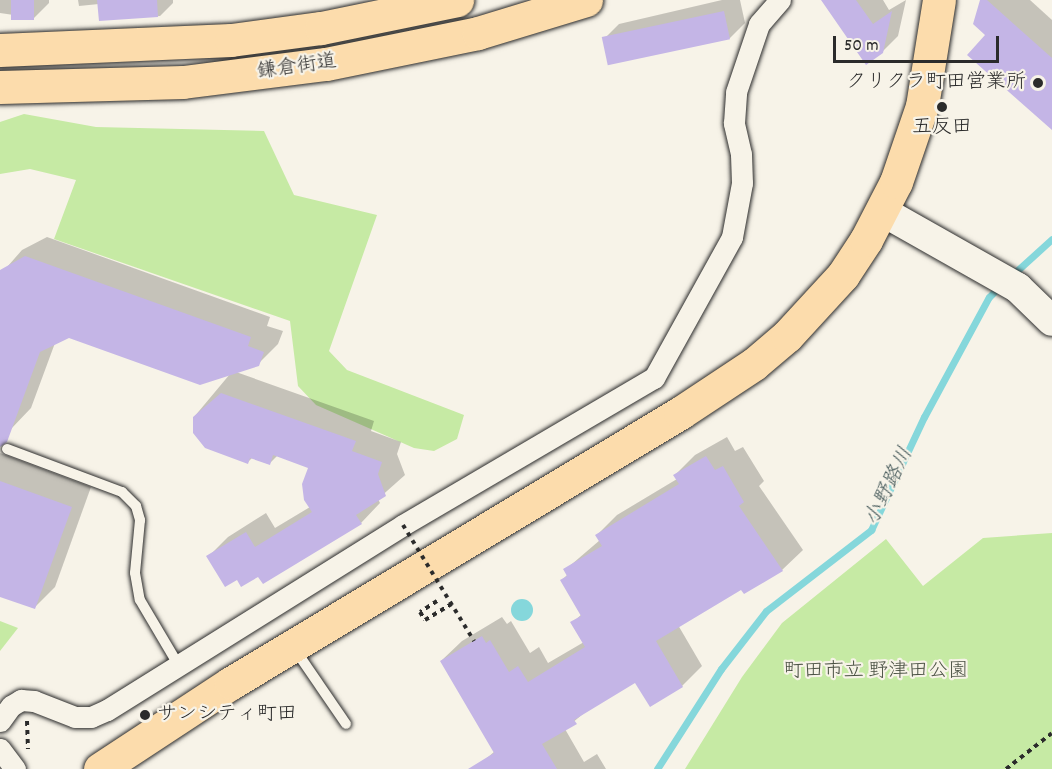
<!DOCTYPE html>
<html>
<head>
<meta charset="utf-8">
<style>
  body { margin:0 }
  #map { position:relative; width:1052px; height:769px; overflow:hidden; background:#f7f3e8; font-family:Dekko,"Klee One",sans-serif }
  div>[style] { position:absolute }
  .green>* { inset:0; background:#c6eaa4 }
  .water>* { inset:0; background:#85d7db }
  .round { border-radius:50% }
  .shadow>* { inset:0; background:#0003 }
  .stream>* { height:7px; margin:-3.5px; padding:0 3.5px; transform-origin:3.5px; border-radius:3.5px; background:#85d7db }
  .building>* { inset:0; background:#c4b5e6; transform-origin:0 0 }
  .path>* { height:4px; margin-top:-2px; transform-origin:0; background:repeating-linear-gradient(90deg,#2b2b2b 0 4.5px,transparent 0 9px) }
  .roads { filter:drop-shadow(0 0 2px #2b2b2b) drop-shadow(0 0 2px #2b2b2b) }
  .lane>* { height:10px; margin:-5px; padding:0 5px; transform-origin:5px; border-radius:5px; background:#f7f3e8 }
  .street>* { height:21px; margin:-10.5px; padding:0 10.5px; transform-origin:10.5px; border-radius:10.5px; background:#f7f3e8 }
  .secondary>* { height:30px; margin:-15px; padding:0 15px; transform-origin:15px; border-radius:15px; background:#f7f3e8 }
  .primary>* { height:33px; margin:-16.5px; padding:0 16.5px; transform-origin:16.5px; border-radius:16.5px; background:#fcdcac }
  .path-bridge>* { height:4px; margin-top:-2px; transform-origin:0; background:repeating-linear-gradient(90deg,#2b2b2b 0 4.5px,transparent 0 9px) }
  .dots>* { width:16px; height:16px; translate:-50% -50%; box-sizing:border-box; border:3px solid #f7f3e8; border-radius:50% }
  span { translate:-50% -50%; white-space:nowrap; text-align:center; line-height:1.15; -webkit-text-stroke:4.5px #f7f3e8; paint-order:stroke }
  .street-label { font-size:20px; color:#2b2b2b }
  .poi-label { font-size:20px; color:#2b2b2b }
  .right { translate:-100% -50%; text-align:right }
  .left { translate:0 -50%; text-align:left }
  .park-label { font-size:20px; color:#4a5143 }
  .water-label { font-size:21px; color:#425657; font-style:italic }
  .scale { position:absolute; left:833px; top:36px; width:166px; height:27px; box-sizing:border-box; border:3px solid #2b2b2b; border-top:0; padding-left:8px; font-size:18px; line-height:21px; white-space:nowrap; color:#2b2b2b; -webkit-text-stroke:4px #f7f3e8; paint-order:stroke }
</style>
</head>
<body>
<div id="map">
  <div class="green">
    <div style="clip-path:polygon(24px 114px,96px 127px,264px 131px,294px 195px,377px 215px,329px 351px,347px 370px,464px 415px,457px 439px,434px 451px,414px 448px,316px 405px,298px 386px,290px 321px,54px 239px,76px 180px,30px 169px,0 174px,0 122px)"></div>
    <div style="clip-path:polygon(1052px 533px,1052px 769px,685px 769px,742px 677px,782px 623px,886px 539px,923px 586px,983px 538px)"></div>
    <div style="clip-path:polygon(0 621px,18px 628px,0 651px)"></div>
  </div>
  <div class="water">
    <div class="round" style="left:511px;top:599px;width:22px;height:22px"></div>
  </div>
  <div class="shadow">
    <div style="clip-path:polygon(0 0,49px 0,49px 3px,34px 18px,0 13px)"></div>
    <div style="clip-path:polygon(78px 0,173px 0,173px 3px,160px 16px,100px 20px,99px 4px,79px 6px)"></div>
    <div style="clip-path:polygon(722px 0,740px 0,745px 23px,730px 38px,603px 40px,619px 24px)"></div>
    <div style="clip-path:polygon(823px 0,883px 0,889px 10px,906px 0,898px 36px,882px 52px)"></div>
    <div style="clip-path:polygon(981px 0,1030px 0,1052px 20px,1052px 128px,987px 35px)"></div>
    <div style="clip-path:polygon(47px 237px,270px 317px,267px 326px,283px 331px,278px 344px,258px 364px,236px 372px,374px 421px,371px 431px,401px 442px,397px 454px,405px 475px,378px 499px,380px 503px,361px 523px,258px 575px,238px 578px,208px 557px,228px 537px,266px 513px,275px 528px,310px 507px,310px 467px,278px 455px,269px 464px,252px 458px,248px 462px,194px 417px,230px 374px,69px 337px,55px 343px,31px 408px,11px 429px,0 424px,0 275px,22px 250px)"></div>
    <div style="clip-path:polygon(727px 437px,735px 451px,743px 447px,764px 481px,759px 486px,803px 550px,782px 570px,745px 592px,742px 588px,678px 625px,702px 666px,682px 686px,636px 681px,590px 708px,565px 729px,584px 762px,597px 754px,606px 769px,492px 769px,486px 759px,495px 751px,441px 661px,462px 641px,502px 617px,507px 624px,511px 621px,530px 653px,539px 647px,548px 663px,584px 642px,572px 623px,582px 614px,562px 580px,568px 574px,565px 570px,600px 540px,597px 535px,617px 515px,677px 479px,675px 475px,695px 455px)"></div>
    <div style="clip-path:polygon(0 453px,91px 487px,55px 587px,34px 608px,0 595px)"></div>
  </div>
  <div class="stream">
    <div style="left:1011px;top:276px;width:55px;rotate:-42.1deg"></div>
    <div style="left:657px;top:769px;width:119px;rotate:-57.4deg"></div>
    <div style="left:721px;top:669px;width:73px;rotate:-52.2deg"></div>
    <div style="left:766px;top:611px;width:133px;rotate:-37.6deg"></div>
    <div style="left:871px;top:530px;width:125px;rotate:-64.9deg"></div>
    <div style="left:924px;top:417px;width:136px;rotate:-61.6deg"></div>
    <div style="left:989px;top:297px;width:14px;rotate:-45deg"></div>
  </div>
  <div class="building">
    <div style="left:11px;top:0;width:23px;height:20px"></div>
    <div style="clip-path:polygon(97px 0,157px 0,158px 17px,99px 21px)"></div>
    <div style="clip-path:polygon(821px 0,856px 0,873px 24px,892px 11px,883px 53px,866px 65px)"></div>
    <div style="clip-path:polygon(980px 0,987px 0,1052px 58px,1052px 130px,967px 55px,985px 35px,973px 24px)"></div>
    <div style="left:724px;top:11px;width:29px;height:125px;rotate:78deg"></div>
    <div style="clip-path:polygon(25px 256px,251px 337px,248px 346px,264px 352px,259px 366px,200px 385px,69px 338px,40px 352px,7px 442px,0 447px,0 270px)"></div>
    <div style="clip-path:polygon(221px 393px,356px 441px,352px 451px,382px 462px,378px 474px,386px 496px,356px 515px,362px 524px,263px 584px,258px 577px,241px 587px,237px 580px,225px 587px,206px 556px,246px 532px,255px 547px,312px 512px,304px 500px,302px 484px,308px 468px,273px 455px,270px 465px,250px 458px,248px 464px,205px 448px,193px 433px,193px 417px)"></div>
    <div style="clip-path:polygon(706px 456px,715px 470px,723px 466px,744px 502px,739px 506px,783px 571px,744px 594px,741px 590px,656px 641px,683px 687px,650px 707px,635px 683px,574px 720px,577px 724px,542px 744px,557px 769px,468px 769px,494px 753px,440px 661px,482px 636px,486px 643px,490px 640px,509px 672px,518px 666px,528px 682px,585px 647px,570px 622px,581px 616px,560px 580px,567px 576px,563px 569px,602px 546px,595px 535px,679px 484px,673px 475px)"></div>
    <div style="clip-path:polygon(0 481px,72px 507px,35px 609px,0 597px)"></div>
  </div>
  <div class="path">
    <div style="left:437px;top:601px;width:20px;rotate:147deg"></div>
    <div style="left:420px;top:612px;width:9px;rotate:58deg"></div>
    <div style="left:425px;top:620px;width:31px;rotate:-31deg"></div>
    <div style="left:27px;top:721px;width:28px;rotate:88deg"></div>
    <div style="left:1006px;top:769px;width:58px;rotate:-38deg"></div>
  </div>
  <div class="roads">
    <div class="lane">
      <div style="left:7px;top:449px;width:123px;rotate:20.5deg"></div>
      <div style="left:122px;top:492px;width:20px;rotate:45deg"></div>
      <div style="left:136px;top:506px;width:15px;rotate:74deg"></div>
      <div style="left:140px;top:520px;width:53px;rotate:95.4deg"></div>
      <div style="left:135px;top:573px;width:27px;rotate:80deg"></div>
      <div style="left:140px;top:600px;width:77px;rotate:59.4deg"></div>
      <div style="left:294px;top:648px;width:92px;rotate:55.6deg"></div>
    </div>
    <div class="street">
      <div style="left:0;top:721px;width:19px;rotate:-54deg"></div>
      <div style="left:11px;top:706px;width:12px;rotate:-31deg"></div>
      <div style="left:21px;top:700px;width:13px;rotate:4deg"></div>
      <div style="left:34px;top:701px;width:44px;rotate:21.3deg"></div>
      <div style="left:75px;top:717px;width:16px"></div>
      <div style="left:91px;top:717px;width:17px;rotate:-24deg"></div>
      <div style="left:107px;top:710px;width:349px;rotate:-32deg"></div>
      <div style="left:403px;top:525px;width:291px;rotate:-30.4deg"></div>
      <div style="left:654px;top:378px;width:161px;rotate:-61deg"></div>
      <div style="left:732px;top:237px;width:55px;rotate:-79.5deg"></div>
      <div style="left:742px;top:183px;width:29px;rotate:-92deg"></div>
      <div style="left:741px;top:154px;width:32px;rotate:-103deg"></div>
      <div style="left:734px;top:123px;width:31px;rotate:-86deg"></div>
      <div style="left:736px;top:92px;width:72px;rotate:-71.3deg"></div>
      <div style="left:759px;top:24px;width:32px;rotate:-49deg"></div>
      <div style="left:0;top:749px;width:25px;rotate:53deg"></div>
    </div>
    <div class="secondary">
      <div style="left:882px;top:211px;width:156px;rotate:29.5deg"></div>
      <div style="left:1018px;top:288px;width:47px;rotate:44.1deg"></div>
    </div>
    <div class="primary">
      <div style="left:0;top:50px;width:231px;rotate:-2.5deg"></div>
      <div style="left:231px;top:40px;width:91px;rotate:-7.6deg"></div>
      <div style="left:321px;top:28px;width:139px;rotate:-11.6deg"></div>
      <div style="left:0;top:87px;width:183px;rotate:-1.6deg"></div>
      <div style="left:183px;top:82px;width:144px;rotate:-7.2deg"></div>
      <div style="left:326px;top:64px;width:155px;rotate:-11.5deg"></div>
      <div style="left:478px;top:33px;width:113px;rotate:-17deg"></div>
      <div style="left:100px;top:769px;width:157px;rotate:-33.3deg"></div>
      <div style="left:231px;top:683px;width:524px;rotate:-31.02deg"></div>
      <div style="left:680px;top:413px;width:89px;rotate:-33.5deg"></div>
      <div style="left:754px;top:364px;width:43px;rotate:-40.3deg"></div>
      <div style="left:787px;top:336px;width:83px;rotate:-47.4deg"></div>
      <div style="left:843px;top:275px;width:42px;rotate:-56.7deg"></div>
      <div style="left:866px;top:240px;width:65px;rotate:-62.7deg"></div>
      <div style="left:896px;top:182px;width:80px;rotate:-71.1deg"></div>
      <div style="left:922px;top:106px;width:107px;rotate:-80.9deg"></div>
    </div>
  </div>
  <div class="path-bridge">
    <div style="left:403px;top:525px;width:136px;rotate:58.5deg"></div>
  </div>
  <div class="dots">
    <div style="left:1038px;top:83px;background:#2b2b2b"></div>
    <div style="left:942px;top:107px;background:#2b2b2b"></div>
    <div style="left:145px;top:715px;background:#2b2b2b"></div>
  </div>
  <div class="street-label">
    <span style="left:297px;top:68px;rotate:-8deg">鎌倉街道</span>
  </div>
  <div class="poi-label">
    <span class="right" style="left:1026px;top:83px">クリクラ町田営業所</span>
    <span style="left:942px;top:128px">五反田</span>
    <span class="left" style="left:157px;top:715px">サンシティ町田</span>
  </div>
  <div class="park-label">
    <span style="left:876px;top:672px">町田市立 野津田公園</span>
  </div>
  <div class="water-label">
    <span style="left:890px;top:487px;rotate:-64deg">小野路川</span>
  </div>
  <div class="scale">50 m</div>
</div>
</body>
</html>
